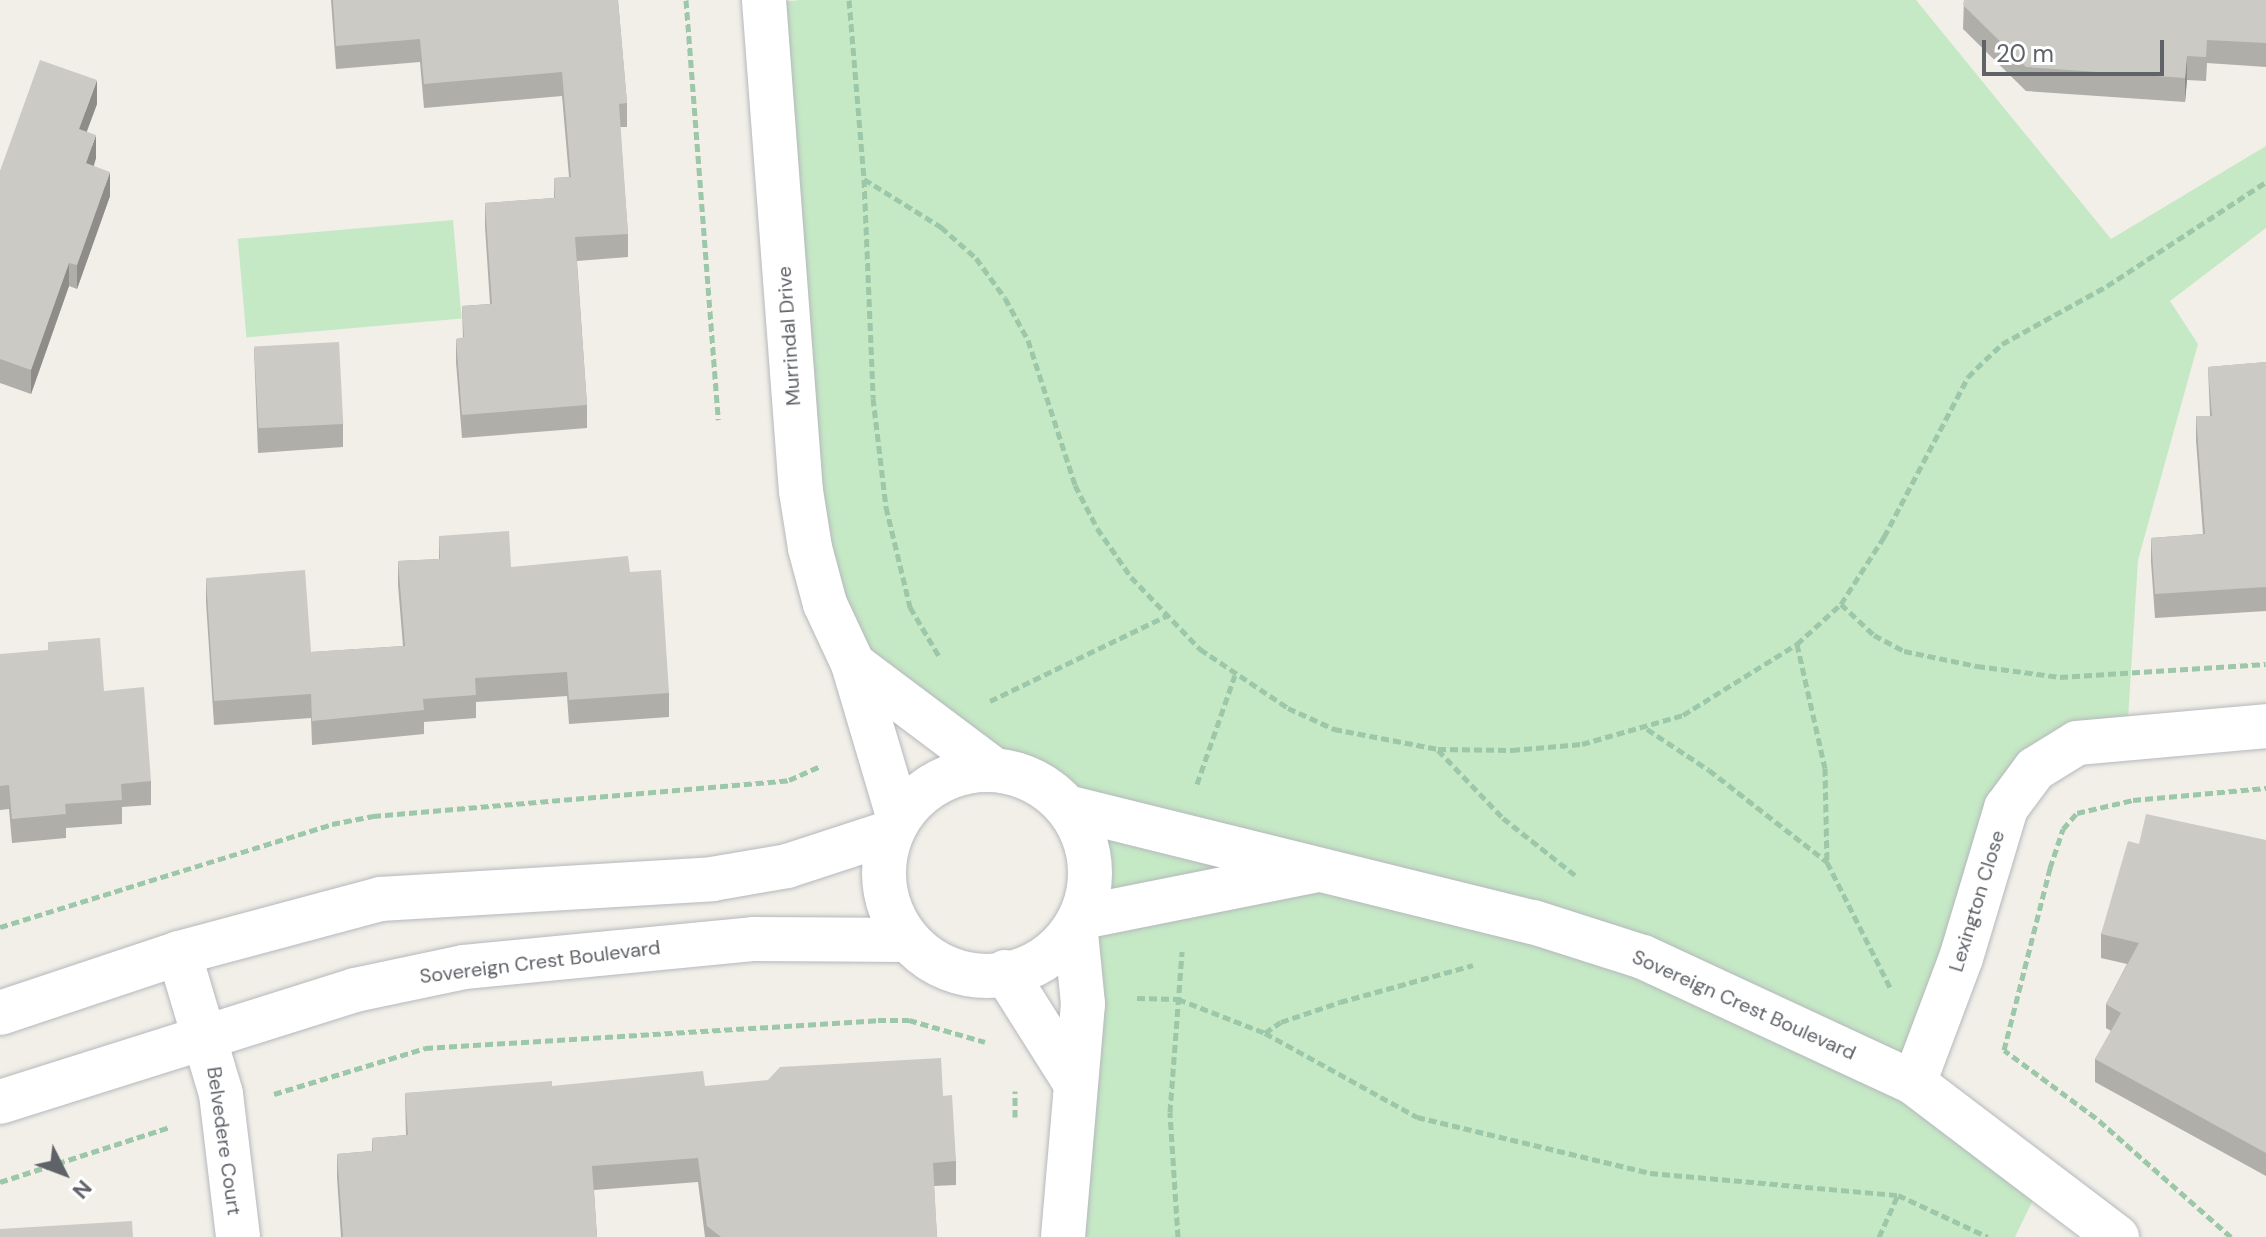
<!DOCTYPE html>
<html>
<head>
<meta charset="utf-8">
<style>
  body { margin:0 }
  #map { position:relative; width:2266px; height:1237px; overflow:hidden; background:#f1efe8; font-family:"DM Sans",sans-serif }
  div>[style] { position:absolute }
  .green>* { inset:0; background:#c5e8c5; transform-origin:0 0 }
  .path>* { height:5px; margin-top:-2.5px; transform-origin:0; background:repeating-linear-gradient(90deg,#9cc7a9 0 8px,transparent 0 12px) }
  .roads { filter:drop-shadow(0 0 2px #b5b8bc) drop-shadow(0 0 2px #b5b8bc) }
  .minor>* { height:44px; margin:-22px; padding:0 22px; transform-origin:22px; border-radius:22px; background:#fff }
  .minor>.ring { margin:-22px; padding:0; box-sizing:content-box; background:none; border:44px solid #fff; border-radius:50% }
  .wall>* { inset:0; background:#afaea9 }
  .shaded-wall>* { inset:0; background:#8f8d8a }
  .building>* { inset:0; background:#cccac5; transform-origin:0 0 }
  span { translate:-50% -50%; white-space:nowrap; text-align:center; line-height:1.15; -webkit-text-stroke:7px #fff; paint-order:stroke }
  .street-label { font-size:20px; color:#5f6368 }
  .north { position:absolute; left:24px; top:1133px; width:80px; height:80px; -webkit-text-stroke:6px #fff; paint-order:stroke; rotate:132deg; font-size:22px; font-weight:700; line-height:32px; text-align:center; color:#5f6368 }
  .north::after { content:''; display:block; margin:auto; width:28px; height:36px; background:#5f6368; clip-path:polygon(50% 0,100% 100%,50% 72%,0 100%) }
  .scale { position:absolute; left:1982px; top:40px; width:182px; height:36px; box-sizing:border-box; border:4px solid #5f6368; border-top:0; padding-left:10px; font-size:24px; line-height:28px; white-space:nowrap; color:#5f6368; -webkit-text-stroke:6px #fff; paint-order:stroke }
</style>
</head>
<body>
<div id="map">
  <div class="green">
    <div style="clip-path:polygon(800px 0,1916px 0,2111px 239px,2266px 146px,2266px 228px,2170px 301px,2198px 344px,2138px 560px,2127px 735px,2035px 769px,1914px 1083px,2044px 1177px,2015px 1237px,1063px 1237px,1076px 932px,1091px 878px,1087px 842px,1067px 807px,1038px 782px,993px 769px,837px 634px,764px 4px)"></div>
    <div style="left:453px;top:220px;width:99px;height:216px;rotate:85deg"></div>
  </div>
  <div class="path">
    <div style="left:686px;top:0;width:421px;rotate:85.6deg"></div>
    <div style="left:849px;top:0;width:180px;rotate:85.2deg"></div>
    <div style="left:864px;top:179px;width:219px;rotate:87.6deg"></div>
    <div style="left:873px;top:398px;width:110px;rotate:83.2deg"></div>
    <div style="left:886px;top:507px;width:103px;rotate:76.5deg"></div>
    <div style="left:910px;top:607px;width:59px;rotate:59.5deg"></div>
    <div style="left:864px;top:179px;width:91px;rotate:31.9deg"></div>
    <div style="left:941px;top:227px;width:47px;rotate:41.5deg"></div>
    <div style="left:976px;top:258px;width:49px;rotate:54.1deg"></div>
    <div style="left:1005px;top:298px;width:48px;rotate:61.3deg"></div>
    <div style="left:1028px;top:340px;width:152px;rotate:72deg"></div>
    <div style="left:1075px;top:485px;width:48px;rotate:62.9deg"></div>
    <div style="left:1097px;top:528px;width:60px;rotate:55.2deg"></div>
    <div style="left:1131px;top:577px;width:100px;rotate:46.2deg"></div>
    <div style="left:1200px;top:649px;width:106px;rotate:33.8deg"></div>
    <div style="left:1288px;top:708px;width:51px;rotate:24.5deg"></div>
    <div style="left:1334px;top:729px;width:106px;rotate:10.9deg"></div>
    <div style="left:1438px;top:749px;width:74px;rotate:0.8deg"></div>
    <div style="left:1512px;top:750px;width:70px;rotate:-4.9deg"></div>
    <div style="left:1582px;top:744px;width:105px;rotate:-16deg"></div>
    <div style="left:1683px;top:715px;width:134px;rotate:-31.9deg"></div>
    <div style="left:1797px;top:644px;width:59px;rotate:-42.3deg"></div>
    <div style="left:1841px;top:604px;width:80px;rotate:-57.3deg"></div>
    <div style="left:1884px;top:537px;width:181px;rotate:-62.3deg"></div>
    <div style="left:1968px;top:377px;width:24px;rotate:-45deg"></div>
    <div style="left:1985px;top:360px;width:23px;rotate:-43deg"></div>
    <div style="left:2002px;top:344px;width:120px;rotate:-28.9deg"></div>
    <div style="left:2107px;top:286px;width:190px;rotate:-33.2deg"></div>
    <div style="left:1841px;top:604px;width:45px;rotate:43.2deg"></div>
    <div style="left:1874px;top:635px;width:34px;rotate:28deg"></div>
    <div style="left:1904px;top:651px;width:75px;rotate:11.6deg"></div>
    <div style="left:1977px;top:666px;width:84px;rotate:7.5deg"></div>
    <div style="left:2060px;top:677px;width:206px;rotate:-3.6deg"></div>
    <div style="left:1797px;top:644px;width:127px;rotate:77.3deg"></div>
    <div style="left:1825px;top:768px;width:93px;rotate:88.8deg"></div>
    <div style="left:990px;top:701px;width:195px;rotate:-25.8deg"></div>
    <div style="left:1647px;top:729px;width:74px;rotate:33.5deg"></div>
    <div style="left:1709px;top:770px;width:150px;rotate:37.9deg"></div>
    <div style="left:1827px;top:862px;width:142px;rotate:63.3deg"></div>
    <div style="left:1438px;top:750px;width:94px;rotate:46.3deg"></div>
    <div style="left:1503px;top:818px;width:92px;rotate:38.4deg"></div>
    <div style="left:1197px;top:784px;width:115px;rotate:-70.8deg"></div>
    <div style="left:0;top:927px;width:348px;rotate:-17.2deg"></div>
    <div style="left:332px;top:824px;width:42px;rotate:-11deg"></div>
    <div style="left:373px;top:816px;width:418px;rotate:-4.9deg"></div>
    <div style="left:789px;top:780px;width:36px;rotate:-24deg"></div>
    <div style="left:1137px;top:998px;width:41px;rotate:1.4deg"></div>
    <div style="left:1178px;top:999px;width:93px;rotate:21.3deg"></div>
    <div style="left:1265px;top:1033px;width:174px;rotate:28.9deg"></div>
    <div style="left:1417px;top:1117px;width:240px;rotate:13.5deg"></div>
    <div style="left:1650px;top:1173px;width:249px;rotate:5.1deg"></div>
    <div style="left:1898px;top:1195px;width:99px;rotate:25deg"></div>
    <div style="left:1265px;top:1033px;width:19px;rotate:-35deg"></div>
    <div style="left:1281px;top:1022px;width:62px;rotate:-18.7deg"></div>
    <div style="left:1340px;top:1002px;width:138px;rotate:-15.5deg"></div>
    <div style="left:274px;top:1094px;width:158px;rotate:-16.9deg"></div>
    <div style="left:425px;top:1048px;width:454px;rotate:-3.5deg"></div>
    <div style="left:878px;top:1020px;width:31px"></div>
    <div style="left:909px;top:1020px;width:79px;rotate:16.1deg"></div>
    <div style="left:1015px;top:1117px;width:26px;rotate:-90deg"></div>
    <div style="left:0;top:1182px;width:179px;rotate:-17.9deg"></div>
    <div style="left:1178px;top:1237px;width:125px;rotate:-93.7deg"></div>
    <div style="left:1170px;top:1112px;width:161px;rotate:-85.7deg"></div>
    <div style="left:1879px;top:1237px;width:46px;rotate:-65.7deg"></div>
    <div style="left:2231px;top:1237px;width:180px;rotate:-138.6deg"></div>
    <div style="left:2096px;top:1118px;width:114px;rotate:-143.5deg"></div>
    <div style="left:2004px;top:1050px;width:188px;rotate:-75.8deg"></div>
    <div style="left:2050px;top:868px;width:41px;rotate:-71.6deg"></div>
    <div style="left:2063px;top:829px;width:21px;rotate:-49deg"></div>
    <div style="left:2077px;top:813px;width:57px;rotate:-13.1deg"></div>
    <div style="left:2133px;top:800px;width:134px;rotate:-5.2deg"></div>
  </div>
  <div class="roads">
    <div class="minor">
      <div style="left:764px;top:0;width:492px;rotate:85.7deg"></div>
      <div style="left:801px;top:491px;width:58px;rotate:81deg"></div>
      <div style="left:810px;top:548px;width:58px;rotate:75deg"></div>
      <div style="left:825px;top:604px;width:66px;rotate:65deg"></div>
      <div style="left:853px;top:664px;width:159px;rotate:73.5deg"></div>
      <div style="left:853px;top:664px;width:175px;rotate:36.9deg"></div>
      <div class="ring" style="left:884px;top:770px;width:162px;height:162px"></div>
      <div style="left:1067px;top:807px;width:480px;rotate:13.9deg"></div>
      <div style="left:1533px;top:922px;width:115px;rotate:17.7deg"></div>
      <div style="left:1643px;top:957px;width:299px;rotate:24.9deg"></div>
      <div style="left:1914px;top:1083px;width:255px;rotate:37.2deg"></div>
      <div style="left:1083px;top:917px;width:236px;rotate:-11.3deg"></div>
      <div style="left:179px;top:953px;width:147px;rotate:73.4deg"></div>
      <div style="left:221px;top:1094px;width:144px;rotate:83.2deg"></div>
      <div style="left:1005px;top:972px;width:129px;rotate:57.7deg"></div>
      <div style="left:0;top:1013px;width:189px;rotate:-18.5deg"></div>
      <div style="left:179px;top:953px;width:208px;rotate:-15deg"></div>
      <div style="left:380px;top:899px;width:333px;rotate:-3.4deg"></div>
      <div style="left:712px;top:879px;width:76px;rotate:-9.8deg"></div>
      <div style="left:787px;top:866px;width:109px;rotate:-18.1deg"></div>
      <div style="left:1914px;top:1083px;width:134px;rotate:-69.4deg"></div>
      <div style="left:1961px;top:958px;width:157px;rotate:-73.3deg"></div>
      <div style="left:2006px;top:808px;width:49px;rotate:-53.4deg"></div>
      <div style="left:2035px;top:769px;width:49px;rotate:-31.8deg"></div>
      <div style="left:2077px;top:743px;width:190px;rotate:-5.1deg"></div>
      <div style="left:0;top:1102px;width:372px;rotate:-17.5deg"></div>
      <div style="left:355px;top:990px;width:111px;rotate:-11.9deg"></div>
      <div style="left:464px;top:967px;width:290px;rotate:-5.5deg"></div>
      <div style="left:753px;top:939px;width:153px;rotate:0.4deg"></div>
      <div style="left:1063px;top:1237px;width:234px;rotate:-85.1deg"></div>
      <div style="left:1083px;top:1004px;width:72px;rotate:-95.6deg"></div>
    </div>
  </div>
  <div class="wall">
    <div style="clip-path:polygon(331px 0,618px 0,627px 103px,627px 127px,620px 127px,628px 234px,628px 257px,577px 261px,587px 405px,587px 428px,462px 438px,456px 362px,456px 339px,463px 338px,462px 306px,490px 304px,485px 227px,485px 203px,554px 198px,554px 178px,569px 177px,562px 96px,424px 108px,420px 62px,336px 69px)"></div>
    <div style="clip-path:polygon(1964px 0,2266px 0,2266px 67px,2207px 63px,2206px 81px,2187px 80px,2185px 102px,2026px 91px,1963px 29px)"></div>
    <div style="clip-path:polygon(97px 104px,87px 131px,96px 158px,94px 166px,110px 196px,77px 289px,69px 286px,31px 394px,0 383px,0 171px)"></div>
    <div style="clip-path:polygon(254px 348px,343px 424px,343px 447px,258px 453px)"></div>
    <div style="clip-path:polygon(2266px 362px,2266px 611px,2155px 618px,2151px 562px,2151px 538px,2203px 534px,2196px 440px,2196px 416px,2210px 416px,2208px 367px)"></div>
    <div style="clip-path:polygon(439px 536px,511px 567px,630px 572px,669px 693px,669px 717px,569px 724px,567px 696px,476px 702px,476px 718px,424px 722px,424px 734px,312px 745px,311px 718px,214px 725px,206px 602px,206px 578px,311px 652px,403px 646px,398px 585px,398px 561px,439px 559px)"></div>
    <div style="clip-path:polygon(0 654px,104px 691px,151px 781px,151px 805px,122px 807px,122px 824px,66px 828px,66px 838px,12px 843px,9px 809px,0 810px)"></div>
    <div style="clip-path:polygon(2266px 840px,2266px 1176px,2095px 1082px,2095px 1059px,2111px 1031px,2106px 1028px,2106px 1004px,2127px 964px,2101px 958px,2101px 934px,2139px 844px)"></div>
    <div style="clip-path:polygon(552px 1086px,705px 1086px,943px 1096px,956px 1161px,956px 1185px,934px 1186px,937px 1237px,705px 1237px,698px 1182px,594px 1190px,597px 1237px,341px 1237px,337px 1177px,337px 1154px,372px 1151px,372px 1138px,406px 1135px,405px 1093px)"></div>
  </div>
  <div class="shaded-wall">
    <div style="clip-path:polygon(2187px 56px,2187px 80px,2185px 102px,2185px 78px)"></div>
    <div style="clip-path:polygon(97px 80px,97px 104px,79px 152px,79px 129px)"></div>
    <div style="clip-path:polygon(96px 135px,96px 158px,86px 187px,86px 163px)"></div>
    <div style="clip-path:polygon(110px 172px,110px 196px,77px 289px,77px 265px)"></div>
    <div style="clip-path:polygon(69px 263px,69px 286px,31px 394px,31px 370px)"></div>
  </div>
  <div class="building">
    <div style="clip-path:polygon(333px 0,618px 0,627px 103px,619px 104px,628px 234px,575px 237px,587px 405px,462px 415px,456px 339px,464px 337px,462px 306px,492px 304px,485px 203px,555px 198px,554px 178px,571px 177px,562px 72px,424px 84px,420px 39px,336px 46px)"></div>
    <div style="clip-path:polygon(1964px 0,2266px 0,2266px 43px,2207px 40px,2206px 57px,2187px 56px,2185px 78px,2026px 67px,1963px 5px)"></div>
    <div style="clip-path:polygon(40px 60px,97px 80px,79px 129px,96px 135px,86px 163px,110px 172px,77px 265px,69px 263px,31px 370px,0 359px,0 171px)"></div>
    <div style="left:339px;top:342px;width:82px;height:85px;rotate:87deg"></div>
    <div style="clip-path:polygon(2266px 362px,2266px 587px,2155px 594px,2151px 538px,2205px 534px,2196px 416px,2212px 416px,2208px 367px)"></div>
    <div style="clip-path:polygon(509px 531px,511px 567px,628px 556px,630px 572px,661px 570px,669px 693px,569px 700px,567px 672px,475px 678px,476px 695px,423px 699px,424px 710px,312px 721px,311px 694px,214px 701px,206px 578px,305px 570px,311px 652px,405px 646px,398px 561px,440px 559px,439px 536px)"></div>
    <div style="clip-path:polygon(100px 638px,104px 691px,144px 687px,151px 781px,121px 784px,122px 800px,65px 804px,66px 814px,12px 819px,9px 785px,0 786px,0 654px,48px 650px,48px 642px)"></div>
    <div style="clip-path:polygon(2146px 814px,2266px 840px,2266px 1153px,2095px 1059px,2121px 1013px,2106px 1004px,2139px 943px,2101px 934px,2128px 841px,2139px 844px)"></div>
    <div style="clip-path:polygon(941px 1058px,943px 1096px,952px 1095px,956px 1161px,933px 1163px,937px 1237px,721px 1237px,707px 1226px,698px 1158px,592px 1166px,597px 1237px,343px 1237px,337px 1154px,373px 1151px,372px 1138px,408px 1135px,405px 1093px,552px 1081px,552px 1086px,703px 1071px,705px 1086px,768px 1080px,780px 1067px)"></div>
    <div style="clip-path:polygon(132px 1221px,133px 1237px,0 1237px,0 1229px)"></div>
  </div>
  <div class="street-label">
    <span style="left:789px;top:336px;rotate:-94deg">Murrindal Drive</span>
    <span style="left:1977px;top:901px;rotate:-73deg">Lexington Close</span>
    <span style="left:540px;top:962px;rotate:-7deg">Sovereign Crest Boulevard</span>
    <span style="left:1744px;top:1005px;rotate:24deg">Sovereign Crest Boulevard</span>
    <span style="left:224px;top:1141px;rotate:82deg">Belvedere Court</span>
  </div>
  <div class="north">N</div>
  <div class="scale">20 m</div>
</div>
</body>
</html>
